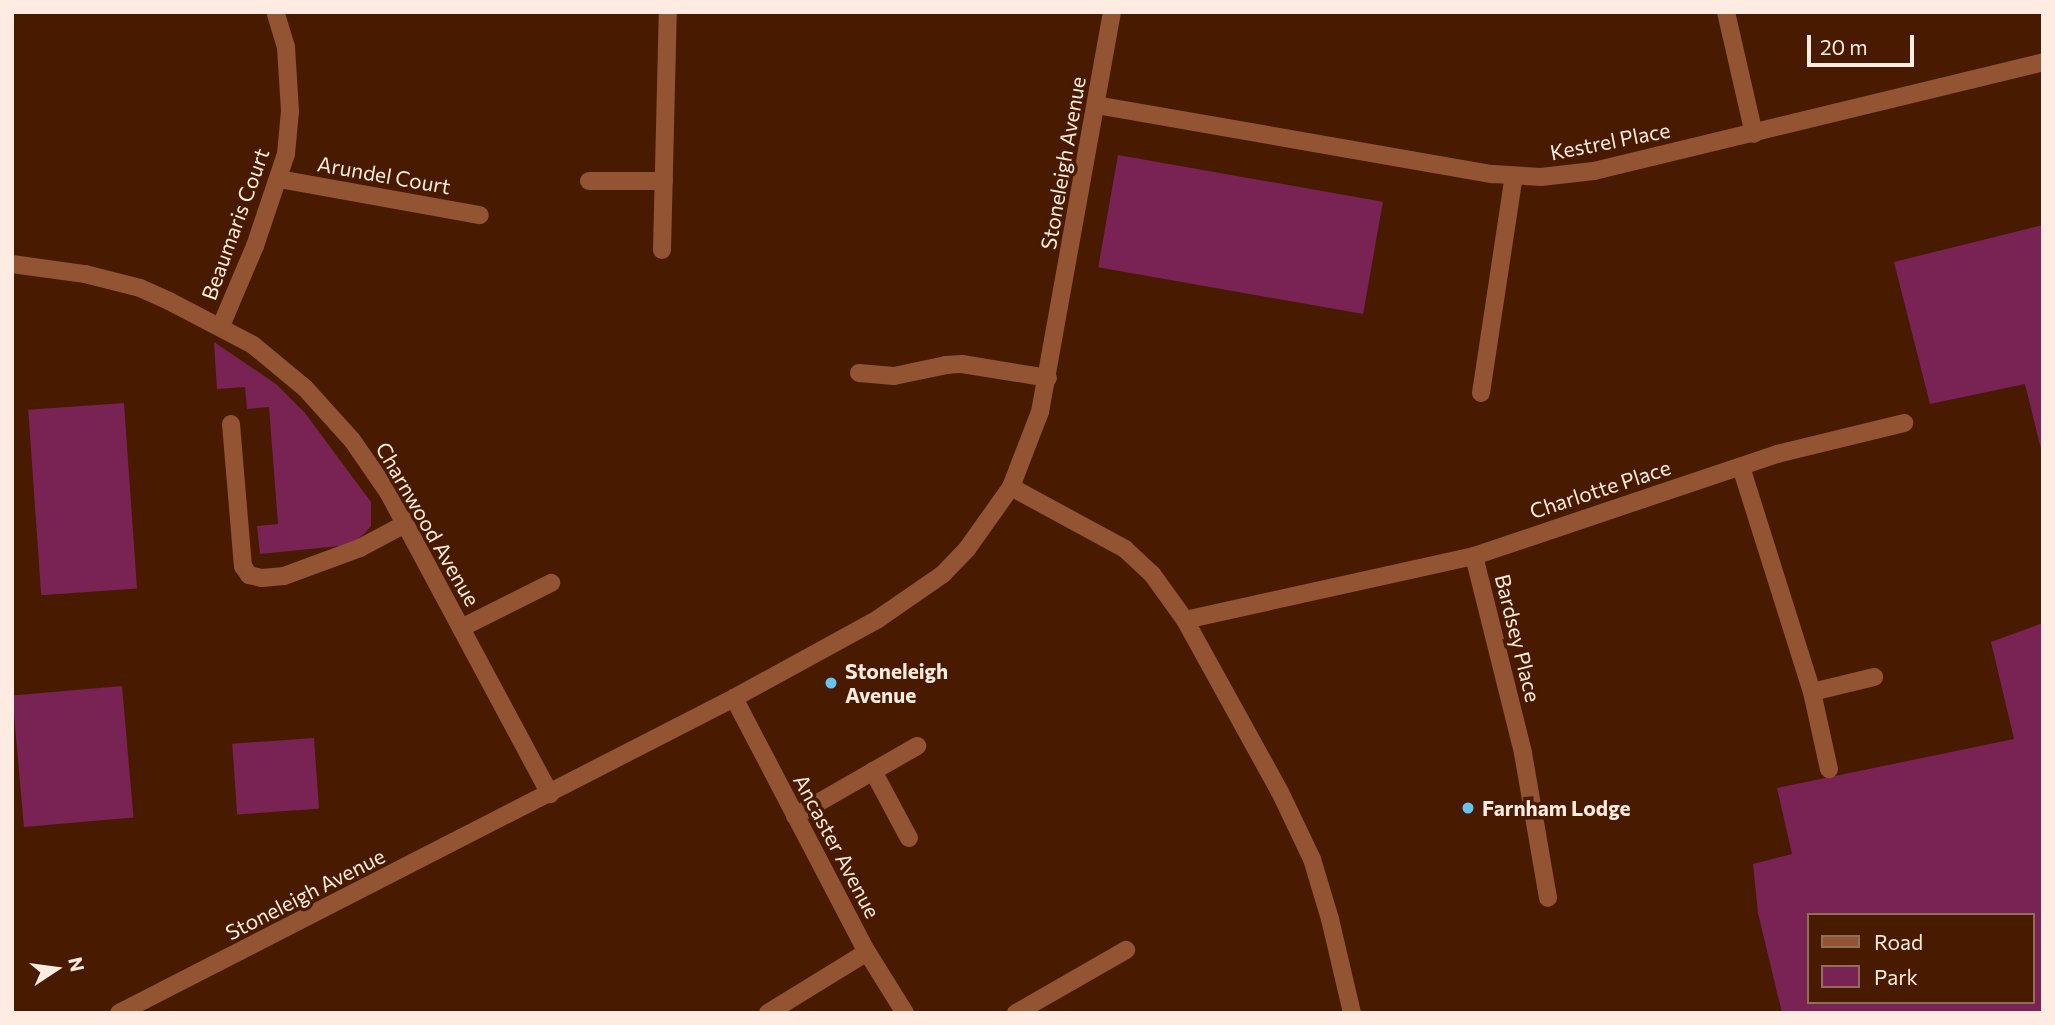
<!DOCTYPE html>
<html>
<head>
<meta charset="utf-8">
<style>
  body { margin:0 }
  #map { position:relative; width:2055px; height:1025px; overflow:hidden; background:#481a00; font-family:Commissioner,sans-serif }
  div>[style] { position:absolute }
  .green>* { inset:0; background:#782354; transform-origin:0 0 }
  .service>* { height:18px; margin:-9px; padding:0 9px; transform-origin:9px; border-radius:9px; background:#925432 }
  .minor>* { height:18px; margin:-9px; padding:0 9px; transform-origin:9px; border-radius:9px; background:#925432 }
  .dots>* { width:19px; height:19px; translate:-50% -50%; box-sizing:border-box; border:4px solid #481a00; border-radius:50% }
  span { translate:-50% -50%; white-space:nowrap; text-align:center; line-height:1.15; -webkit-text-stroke:7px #481a00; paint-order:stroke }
  .street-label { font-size:21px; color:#feebe1 }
  .poi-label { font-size:21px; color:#feebe1; font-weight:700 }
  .left { translate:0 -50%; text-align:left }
  .frame { position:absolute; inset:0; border:14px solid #feebe1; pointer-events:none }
  .legend { position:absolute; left:1807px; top:913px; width:228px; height:91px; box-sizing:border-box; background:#481a00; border:2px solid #916e5a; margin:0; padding:9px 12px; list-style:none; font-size:21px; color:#feebe1 }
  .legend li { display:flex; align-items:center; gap:14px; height:35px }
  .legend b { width:35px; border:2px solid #916e5a }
  .north { position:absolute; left:21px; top:934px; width:70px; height:70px; -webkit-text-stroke:5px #481a00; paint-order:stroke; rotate:77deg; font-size:19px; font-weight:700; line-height:28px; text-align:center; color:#feebe1 }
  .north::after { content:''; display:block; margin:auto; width:24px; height:32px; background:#feebe1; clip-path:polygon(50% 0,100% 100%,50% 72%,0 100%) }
  .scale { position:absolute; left:1807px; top:35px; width:107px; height:32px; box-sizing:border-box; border:4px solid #feebe1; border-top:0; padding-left:9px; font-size:21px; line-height:24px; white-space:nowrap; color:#feebe1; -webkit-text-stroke:5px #481a00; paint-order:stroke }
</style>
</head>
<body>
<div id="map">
  <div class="green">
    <div style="left:1118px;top:155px;width:269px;height:114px;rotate:10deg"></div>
    <div style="clip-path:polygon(2043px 225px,2043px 457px,2025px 384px,1930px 404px,1894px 262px)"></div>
    <div style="clip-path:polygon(214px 342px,276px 384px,305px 413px,371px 502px,371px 526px,364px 534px,349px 545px,260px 554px,257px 526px,278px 524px,269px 407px,247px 409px,245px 387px,217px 389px)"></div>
    <div style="left:124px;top:403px;width:186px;height:96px;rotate:86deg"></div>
    <div style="clip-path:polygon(evenodd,2043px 623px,2043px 1013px,1782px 1013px,1758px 913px,1753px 864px,1792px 854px,1777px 788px,2014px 739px,1991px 642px,2043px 623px,1808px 915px,2032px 915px,2032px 1002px,1808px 1002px,1808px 915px)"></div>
    <div style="left:122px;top:686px;width:132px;height:110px;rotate:85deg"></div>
    <div style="left:314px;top:738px;width:71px;height:82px;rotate:86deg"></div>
  </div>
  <div class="service">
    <div style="left:1481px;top:393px;width:219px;rotate:-81.4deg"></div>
    <div style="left:231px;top:424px;width:143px;rotate:85.2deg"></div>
    <div style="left:243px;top:566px;width:11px;rotate:56deg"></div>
    <div style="left:249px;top:575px;width:13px;rotate:13deg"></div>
    <div style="left:262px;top:578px;width:22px;rotate:-5deg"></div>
    <div style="left:284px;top:576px;width:81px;rotate:-20.2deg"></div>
    <div style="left:360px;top:548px;width:51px;rotate:-28.1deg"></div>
    <div style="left:873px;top:771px;width:76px;rotate:61.8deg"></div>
    <div style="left:795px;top:816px;width:141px;rotate:-29.8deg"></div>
    <div style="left:1016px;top:1013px;width:127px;rotate:-29.8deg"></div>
  </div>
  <div class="minor">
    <div style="left:1726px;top:12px;width:125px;rotate:77.1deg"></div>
    <div style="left:1096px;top:105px;width:403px;rotate:9.9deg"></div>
    <div style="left:1493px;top:174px;width:48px;rotate:3.6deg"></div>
    <div style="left:1541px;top:177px;width:53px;rotate:-6.5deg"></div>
    <div style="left:1594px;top:171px;width:462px;rotate:-13.6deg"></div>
    <div style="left:279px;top:179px;width:204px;rotate:10.2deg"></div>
    <div style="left:589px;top:181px;width:75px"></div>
    <div style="left:662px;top:250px;width:238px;rotate:-88.6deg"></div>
    <div style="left:12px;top:264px;width:74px;rotate:7.8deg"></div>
    <div style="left:85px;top:274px;width:57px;rotate:14.3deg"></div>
    <div style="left:140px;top:288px;width:32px;rotate:24deg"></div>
    <div style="left:169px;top:301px;width:95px;rotate:27.6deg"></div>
    <div style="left:253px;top:345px;width:67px;rotate:39.6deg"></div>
    <div style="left:305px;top:388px;width:70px;rotate:47.9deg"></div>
    <div style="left:352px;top:440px;width:63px;rotate:55.3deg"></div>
    <div style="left:388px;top:492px;width:343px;rotate:61.8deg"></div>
    <div style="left:221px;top:326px;width:87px;rotate:-67deg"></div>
    <div style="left:255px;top:246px;width:97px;rotate:-71.4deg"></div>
    <div style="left:286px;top:154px;width:43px;rotate:-84.7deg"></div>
    <div style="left:290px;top:111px;width:64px;rotate:-93.6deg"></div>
    <div style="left:286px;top:47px;width:37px;rotate:-107deg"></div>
    <div style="left:859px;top:373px;width:35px;rotate:5deg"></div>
    <div style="left:894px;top:376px;width:53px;rotate:-11.9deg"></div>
    <div style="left:946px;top:365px;width:16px;rotate:-4deg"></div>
    <div style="left:962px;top:364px;width:87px;rotate:9.2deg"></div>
    <div style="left:1741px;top:467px;width:236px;rotate:72.5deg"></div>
    <div style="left:1812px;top:692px;width:79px;rotate:77.6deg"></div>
    <div style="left:1011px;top:487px;width:130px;rotate:28.5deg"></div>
    <div style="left:1125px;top:549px;width:37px;rotate:43deg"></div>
    <div style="left:1152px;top:574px;width:57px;rotate:54.3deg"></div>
    <div style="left:1185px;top:620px;width:196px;rotate:61.1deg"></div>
    <div style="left:1280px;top:792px;width:74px;rotate:64.5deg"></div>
    <div style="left:1312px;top:859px;width:63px;rotate:73.3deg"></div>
    <div style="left:1330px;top:919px;width:97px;rotate:76.8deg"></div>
    <div style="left:1474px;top:556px;width:320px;rotate:-18.6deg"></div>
    <div style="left:1777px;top:454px;width:131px;rotate:-13.7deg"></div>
    <div style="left:1185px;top:620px;width:296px;rotate:-12.5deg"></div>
    <div style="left:1474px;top:556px;width:203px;rotate:76deg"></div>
    <div style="left:1523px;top:753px;width:147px;rotate:80.2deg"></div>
    <div style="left:461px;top:628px;width:101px;rotate:-26.6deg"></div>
    <div style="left:1812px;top:692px;width:64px;rotate:-13.6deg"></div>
    <div style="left:734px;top:698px;width:287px;rotate:62.4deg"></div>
    <div style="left:867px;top:952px;width:72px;rotate:58.1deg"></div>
    <div style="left:119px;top:1013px;width:691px;rotate:-27.12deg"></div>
    <div style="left:734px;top:698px;width:164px;rotate:-28.7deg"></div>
    <div style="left:878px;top:619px;width:79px;rotate:-34.7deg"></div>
    <div style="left:943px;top:574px;width:35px;rotate:-46deg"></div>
    <div style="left:967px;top:549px;width:76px;rotate:-54.6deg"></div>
    <div style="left:1011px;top:487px;width:80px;rotate:-68.9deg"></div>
    <div style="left:1040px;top:412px;width:406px;rotate:-79.8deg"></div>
    <div style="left:768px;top:1013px;width:116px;rotate:-31.6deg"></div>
  </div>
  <div class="dots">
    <div style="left:831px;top:683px;background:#65c5ee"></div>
    <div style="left:1468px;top:808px;background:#65c5ee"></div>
  </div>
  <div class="street-label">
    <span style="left:1610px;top:141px;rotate:-11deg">Kestrel Place</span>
    <span style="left:1063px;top:163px;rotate:-80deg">Stoneleigh Avenue</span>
    <span style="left:384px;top:175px;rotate:10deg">Arundel Court</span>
    <span style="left:235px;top:224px;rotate:-70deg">Beaumaris Court</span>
    <span style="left:1600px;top:489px;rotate:-18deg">Charlotte Place</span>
    <span style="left:428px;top:524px;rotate:60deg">Charnwood Avenue</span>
    <span style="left:1518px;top:638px;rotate:76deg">Bardsey Place</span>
    <span style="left:837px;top:846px;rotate:62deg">Ancaster Avenue</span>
    <span style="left:305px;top:894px;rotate:-27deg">Stoneleigh Avenue</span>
  </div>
  <div class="poi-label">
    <span class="left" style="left:845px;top:683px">Stoneleigh<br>Avenue</span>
    <span class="left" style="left:1482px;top:808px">Farnham Lodge</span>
  </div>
  <div class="frame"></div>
  <ul class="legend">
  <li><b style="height:9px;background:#925432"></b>Road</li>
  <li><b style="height:19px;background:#782354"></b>Park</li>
  </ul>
  <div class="north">N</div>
  <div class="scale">20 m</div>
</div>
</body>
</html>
